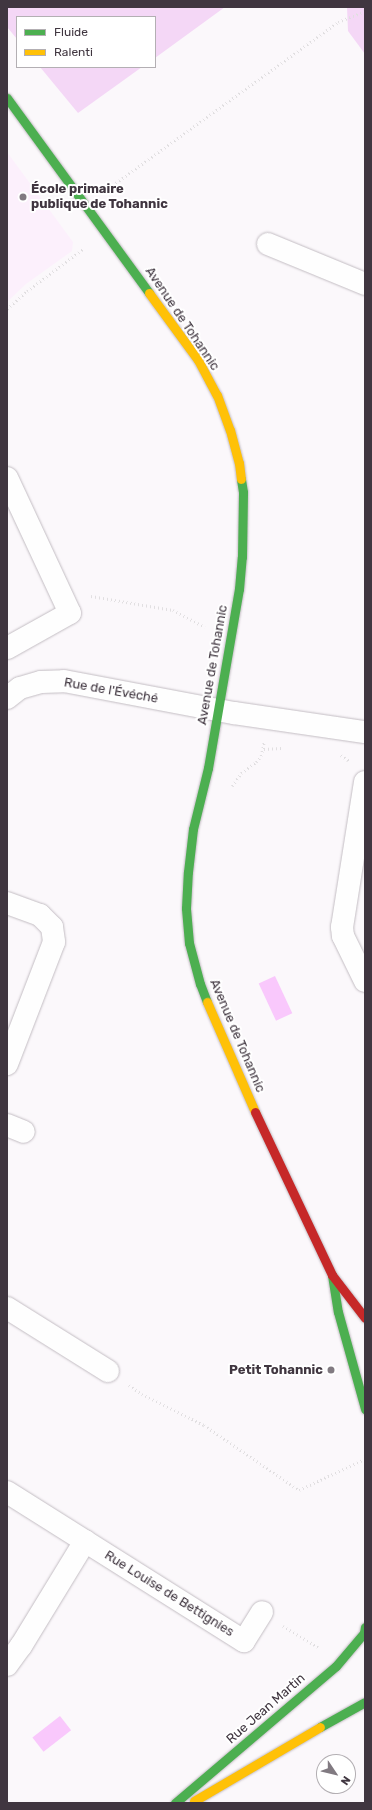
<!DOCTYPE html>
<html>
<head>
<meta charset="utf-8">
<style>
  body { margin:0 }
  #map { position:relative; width:372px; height:1810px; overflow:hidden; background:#fbf8fb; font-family:Rubik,sans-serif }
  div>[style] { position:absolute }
  .built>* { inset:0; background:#fcf0fc }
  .green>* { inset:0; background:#f4d7f6 }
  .water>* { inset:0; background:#f9c8fc; transform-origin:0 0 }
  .path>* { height:2.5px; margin-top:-1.25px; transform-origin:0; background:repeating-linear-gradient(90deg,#e1dfe1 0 1px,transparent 0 4px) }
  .roads { filter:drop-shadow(0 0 1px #c3bdc3) drop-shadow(0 0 1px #c3bdc3) }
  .street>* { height:22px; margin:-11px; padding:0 11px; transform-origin:11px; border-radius:11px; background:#fefefe }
  .fast>* { height:9px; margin:-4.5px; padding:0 4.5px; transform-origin:4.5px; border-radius:4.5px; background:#4caf50 }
  .slow>* { height:9px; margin:-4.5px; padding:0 4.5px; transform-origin:4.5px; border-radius:4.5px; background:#ffc107 }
  .jam>* { height:9px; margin:-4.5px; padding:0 4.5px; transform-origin:4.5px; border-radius:4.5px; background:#c62828 }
  .dots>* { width:11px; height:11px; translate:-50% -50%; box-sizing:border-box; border:2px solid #fff; border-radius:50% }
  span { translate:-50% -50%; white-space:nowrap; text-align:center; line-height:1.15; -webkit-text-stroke:4px #fff; paint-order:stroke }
  .poi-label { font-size:13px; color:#403640; font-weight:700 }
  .left { translate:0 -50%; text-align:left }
  .right { translate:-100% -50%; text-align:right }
  .street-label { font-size:13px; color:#403640 }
  .frame { position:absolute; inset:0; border:8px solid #403640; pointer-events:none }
  .legend { position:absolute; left:16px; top:16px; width:140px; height:52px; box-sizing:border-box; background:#fff; border:1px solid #b3afb3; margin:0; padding:5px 7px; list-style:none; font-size:12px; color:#403640 }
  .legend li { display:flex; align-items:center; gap:8px; height:20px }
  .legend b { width:20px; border:1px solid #b3afb3 }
  .north { position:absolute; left:316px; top:1754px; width:40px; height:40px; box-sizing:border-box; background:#fff; border:1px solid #b3afb3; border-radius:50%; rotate:125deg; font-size:11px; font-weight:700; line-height:16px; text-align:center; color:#403640 }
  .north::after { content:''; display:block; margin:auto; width:14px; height:18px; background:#817a81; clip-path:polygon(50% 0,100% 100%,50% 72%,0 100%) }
</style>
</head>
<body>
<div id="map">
  <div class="built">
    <div style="clip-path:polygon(7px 152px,73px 242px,72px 251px,26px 284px,7px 302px)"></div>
  </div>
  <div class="green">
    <div style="clip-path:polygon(7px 7px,225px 7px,155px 58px,155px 17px,17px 17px,17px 39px,7px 27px)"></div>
    <div style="clip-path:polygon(347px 7px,365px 7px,365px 54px,348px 31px)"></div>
    <div style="clip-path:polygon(40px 67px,142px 67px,78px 113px)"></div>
  </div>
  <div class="water">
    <div style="left:275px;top:976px;width:41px;height:18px;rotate:65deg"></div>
    <div style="left:60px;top:1716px;width:18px;height:35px;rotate:52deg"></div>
  </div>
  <div class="path">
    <div style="left:106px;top:190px;width:286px;rotate:-35.9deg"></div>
    <div style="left:338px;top:22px;width:29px;rotate:-22deg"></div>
    <div style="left:7px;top:309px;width:27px;rotate:-42deg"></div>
    <div style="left:27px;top:291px;width:70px;rotate:-36.9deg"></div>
    <div style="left:91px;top:596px;width:83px;rotate:9.7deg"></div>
    <div style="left:173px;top:610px;width:36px;rotate:28deg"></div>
    <div style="left:264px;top:749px;width:17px;rotate:-3deg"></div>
    <div style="left:341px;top:755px;width:9px;rotate:36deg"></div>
    <div style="left:348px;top:760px;width:3px"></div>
    <div style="left:232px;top:786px;width:16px;rotate:-55deg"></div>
    <div style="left:241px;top:773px;width:19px;rotate:-36deg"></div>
    <div style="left:256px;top:762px;width:8px;rotate:-50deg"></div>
    <div style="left:261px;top:756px;width:14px;rotate:-78deg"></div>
    <div style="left:129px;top:1385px;width:16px;rotate:35deg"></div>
    <div style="left:142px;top:1394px;width:69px;rotate:26.6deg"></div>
    <div style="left:204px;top:1425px;width:115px;rotate:34.4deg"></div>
    <div style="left:299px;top:1490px;width:73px;rotate:-25.2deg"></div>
    <div style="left:283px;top:1626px;width:41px;rotate:31deg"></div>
  </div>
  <div class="roads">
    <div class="street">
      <div style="left:268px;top:244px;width:105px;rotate:22.4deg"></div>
      <div style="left:7px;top:478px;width:149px;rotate:65deg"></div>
      <div style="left:70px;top:613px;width:72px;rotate:150.9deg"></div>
      <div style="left:7px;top:698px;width:16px;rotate:-38deg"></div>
      <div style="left:20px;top:688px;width:22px;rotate:-16deg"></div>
      <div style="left:41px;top:682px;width:23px;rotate:-2deg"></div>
      <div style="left:64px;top:681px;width:173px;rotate:10.7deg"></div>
      <div style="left:234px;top:713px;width:132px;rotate:8.3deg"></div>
      <div style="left:365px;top:782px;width:147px;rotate:99deg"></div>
      <div style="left:342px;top:927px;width:9px;rotate:84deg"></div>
      <div style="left:343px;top:936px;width:50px;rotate:63.9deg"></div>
      <div style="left:7px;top:903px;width:35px;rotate:20deg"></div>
      <div style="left:40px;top:915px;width:17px;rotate:45deg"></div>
      <div style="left:52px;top:927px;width:15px;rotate:82deg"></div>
      <div style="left:54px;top:942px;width:131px;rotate:111.1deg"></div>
      <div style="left:7px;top:1125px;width:18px;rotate:22deg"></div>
      <div style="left:7px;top:1308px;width:119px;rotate:32deg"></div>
      <div style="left:7px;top:1492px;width:280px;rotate:32.2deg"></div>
      <div style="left:244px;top:1641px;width:34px;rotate:-58deg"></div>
      <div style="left:7px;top:1665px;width:24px;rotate:-54deg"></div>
      <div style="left:21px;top:1646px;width:123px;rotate:-58.6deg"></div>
    </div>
    <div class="fast">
      <div style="left:7px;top:98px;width:241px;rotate:53.9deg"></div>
      <div style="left:207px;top:1002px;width:19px;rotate:-111deg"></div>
      <div style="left:200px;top:984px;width:42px;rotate:-105deg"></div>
      <div style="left:189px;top:943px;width:35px;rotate:-95deg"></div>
      <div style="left:186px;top:908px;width:36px;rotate:-87deg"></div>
      <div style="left:188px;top:872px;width:43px;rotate:-83.4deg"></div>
      <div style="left:193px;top:829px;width:63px;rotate:-76.2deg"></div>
      <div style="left:208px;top:768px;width:182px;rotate:-80.2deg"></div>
      <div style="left:239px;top:589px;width:32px;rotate:-85deg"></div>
      <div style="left:242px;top:557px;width:65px;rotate:-89.1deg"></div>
      <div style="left:243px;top:492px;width:13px;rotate:-99deg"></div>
      <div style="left:332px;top:1275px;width:37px;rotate:81deg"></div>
      <div style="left:338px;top:1312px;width:101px;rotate:74.4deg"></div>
      <div style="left:320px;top:1727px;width:51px;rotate:-29.1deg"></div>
      <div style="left:175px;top:1803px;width:211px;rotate:-40.4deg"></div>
      <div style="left:336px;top:1666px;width:43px;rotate:-49.7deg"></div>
      <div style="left:364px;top:1633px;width:6px;rotate:-81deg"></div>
    </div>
    <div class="slow">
      <div style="left:149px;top:293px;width:83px;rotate:53.8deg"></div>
      <div style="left:198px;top:360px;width:40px;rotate:62deg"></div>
      <div style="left:217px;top:395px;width:37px;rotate:70deg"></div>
      <div style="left:230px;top:430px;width:34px;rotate:75deg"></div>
      <div style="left:239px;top:463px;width:16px;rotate:83deg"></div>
      <div style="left:207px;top:1002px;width:120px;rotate:66.4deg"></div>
      <div style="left:194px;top:1801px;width:146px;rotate:-30.4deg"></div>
    </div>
    <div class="jam">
      <div style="left:255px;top:1112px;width:180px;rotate:64.7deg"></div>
      <div style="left:332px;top:1275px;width:54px;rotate:52.5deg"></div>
    </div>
  </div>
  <div class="dots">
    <div style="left:23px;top:197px;background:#817a81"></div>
    <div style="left:331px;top:1370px;background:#817a81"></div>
  </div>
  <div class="poi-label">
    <span class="left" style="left:31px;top:197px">École primaire<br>publique de Tohannic</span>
    <span class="right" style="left:323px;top:1370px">Petit Tohannic</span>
  </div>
  <div class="street-label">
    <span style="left:182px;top:319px;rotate:56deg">Avenue de Tohannic</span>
    <span style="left:213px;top:665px;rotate:-80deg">Avenue de Tohannic</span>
    <span style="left:111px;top:691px;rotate:10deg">Rue de l'Évéché</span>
    <span style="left:237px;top:1036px;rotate:67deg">Avenue de Tohannic</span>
    <span style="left:169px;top:1594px;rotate:32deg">Rue Louise de Bettignies</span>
    <span style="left:266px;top:1709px;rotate:-41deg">Rue Jean Martin</span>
  </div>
  <div class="frame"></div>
  <ul class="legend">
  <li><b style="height:5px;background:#4caf50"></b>Fluide</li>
  <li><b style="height:5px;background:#ffc107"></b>Ralenti</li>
  </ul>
  <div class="north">N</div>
</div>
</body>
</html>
